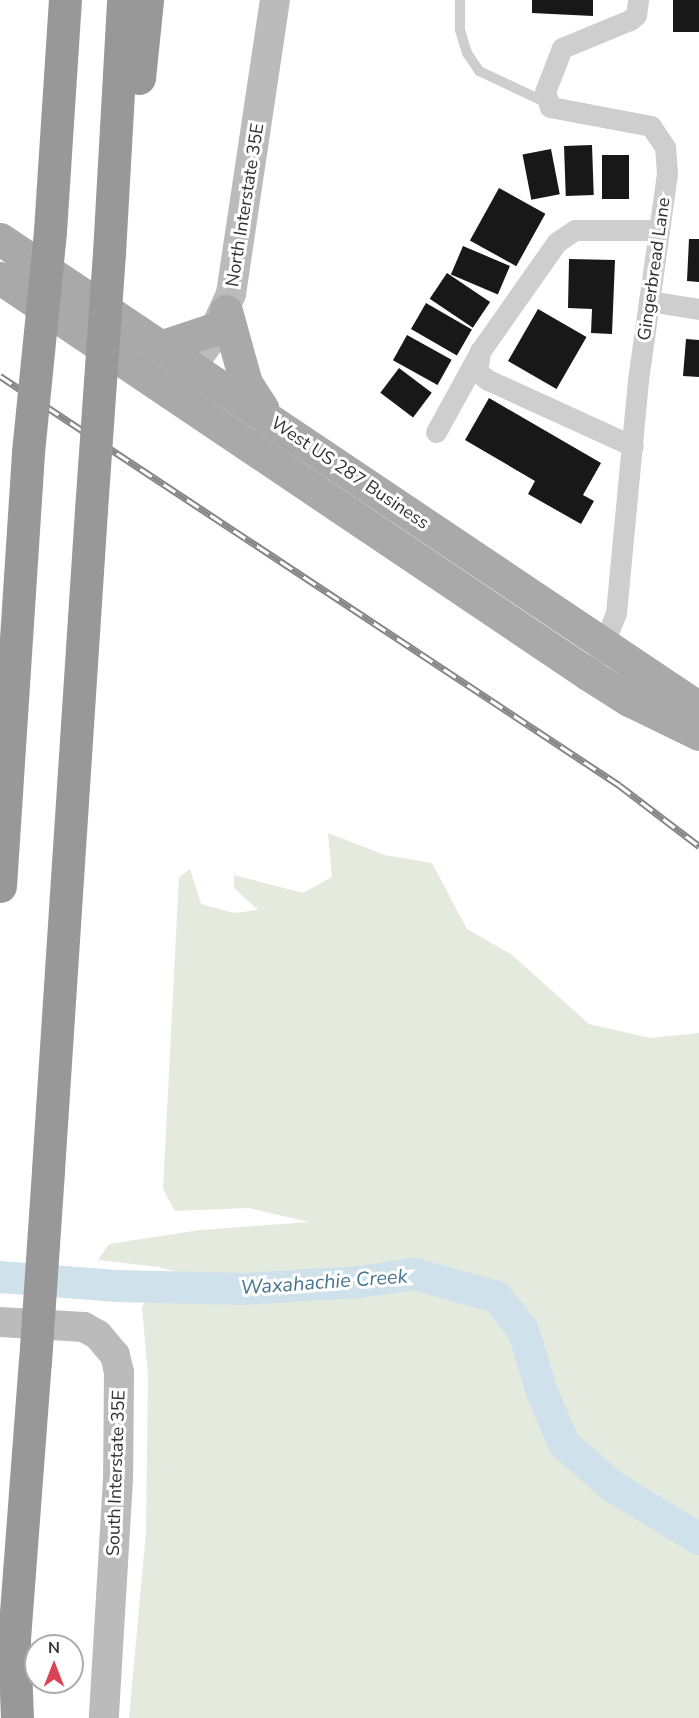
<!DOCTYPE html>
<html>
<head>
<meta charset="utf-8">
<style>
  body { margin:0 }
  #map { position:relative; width:699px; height:1718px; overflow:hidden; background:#fff; font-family:"Nunito Sans",sans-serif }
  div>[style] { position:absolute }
  .green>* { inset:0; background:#e5eade }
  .river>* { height:32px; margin:-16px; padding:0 16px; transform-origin:16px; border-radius:16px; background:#cfe1eb }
  .building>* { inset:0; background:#181818; transform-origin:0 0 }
  .lane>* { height:10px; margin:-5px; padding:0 5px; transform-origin:5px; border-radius:5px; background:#cecece }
  .street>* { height:21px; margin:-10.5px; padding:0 10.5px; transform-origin:10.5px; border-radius:10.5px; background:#cecece }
  .secondary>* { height:30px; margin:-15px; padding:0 15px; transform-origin:15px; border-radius:15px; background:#bbb }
  .primary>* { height:33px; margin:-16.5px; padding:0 16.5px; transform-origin:16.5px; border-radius:16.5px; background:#a9a9a9 }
  .highway>* { height:33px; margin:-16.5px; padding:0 16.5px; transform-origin:16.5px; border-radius:16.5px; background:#989898 }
  .rail>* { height:7px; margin-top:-3.5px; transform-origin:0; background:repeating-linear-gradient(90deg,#fff 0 14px,#868686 0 28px); box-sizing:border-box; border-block:2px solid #868686 }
  .highway-bridge>* { height:33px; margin:-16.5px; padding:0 16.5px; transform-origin:16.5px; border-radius:16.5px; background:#989898 }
  span { translate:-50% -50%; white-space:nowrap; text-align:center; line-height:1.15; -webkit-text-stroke:6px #fff; paint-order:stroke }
  .street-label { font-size:18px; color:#313131 }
  .water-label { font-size:20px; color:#44758e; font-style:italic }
  .north { position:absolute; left:24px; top:1634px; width:60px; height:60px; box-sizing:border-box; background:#fff; border:2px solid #adadad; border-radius:50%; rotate:0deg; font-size:16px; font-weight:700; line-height:24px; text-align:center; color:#313131 }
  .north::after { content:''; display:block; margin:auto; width:21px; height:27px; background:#d84355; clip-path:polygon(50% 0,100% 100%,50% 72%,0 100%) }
</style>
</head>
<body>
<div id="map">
  <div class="green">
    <div style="clip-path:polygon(328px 833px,385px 855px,432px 863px,467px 929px,511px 954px,589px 1024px,650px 1038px,699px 1033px,699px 1718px,129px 1718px,146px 1532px,148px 1376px,142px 1307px,150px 1294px,282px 1302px,335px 1286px,268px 1278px,208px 1280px,158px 1267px,98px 1260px,109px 1244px,200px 1230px,309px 1222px,249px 1208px,175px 1211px,163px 1189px,179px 877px,190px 869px,201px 904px,234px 913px,258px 910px,234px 888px,234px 875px,303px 893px,332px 877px)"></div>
  </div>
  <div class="river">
    <div style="left:0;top:1277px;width:117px;rotate:4.4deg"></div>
    <div style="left:117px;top:1286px;width:126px;rotate:1.4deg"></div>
    <div style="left:243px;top:1289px;width:116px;rotate:-3.5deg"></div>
    <div style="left:359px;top:1282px;width:56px;rotate:-8.3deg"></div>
    <div style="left:414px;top:1274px;width:86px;rotate:15.5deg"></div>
    <div style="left:497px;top:1297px;width:42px;rotate:51.8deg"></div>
    <div style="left:523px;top:1330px;width:65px;rotate:73deg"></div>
    <div style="left:542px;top:1392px;width:56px;rotate:67.1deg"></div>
    <div style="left:564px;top:1444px;width:64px;rotate:41.2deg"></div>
    <div style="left:612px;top:1486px;width:102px;rotate:31.3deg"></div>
  </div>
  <div class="building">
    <div style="clip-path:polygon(532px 0,593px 0,593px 16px,532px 13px)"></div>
    <div style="left:673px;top:0;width:26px;height:32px"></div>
    <div style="left:592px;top:145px;width:50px;height:28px;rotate:88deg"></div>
    <div style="left:551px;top:149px;width:46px;height:29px;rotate:79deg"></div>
    <div style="left:602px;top:155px;width:27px;height:44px"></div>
    <div style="left:499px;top:188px;width:53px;height:60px;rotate:29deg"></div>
    <div style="clip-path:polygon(689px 239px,699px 239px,699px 282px,687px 281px)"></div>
    <div style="left:463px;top:246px;width:51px;height:31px;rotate:23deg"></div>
    <div style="clip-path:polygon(569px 259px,615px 260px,612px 334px,591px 333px,592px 309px,568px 308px)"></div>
    <div style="left:447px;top:273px;width:52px;height:31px;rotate:34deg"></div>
    <div style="left:426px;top:303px;width:53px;height:30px;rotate:30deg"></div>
    <div style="left:538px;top:309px;width:56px;height:60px;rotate:30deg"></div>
    <div style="left:407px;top:335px;width:51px;height:29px;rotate:29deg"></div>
    <div style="clip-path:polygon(686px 339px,699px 340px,699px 377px,683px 376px)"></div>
    <div style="left:399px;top:368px;width:41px;height:31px;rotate:37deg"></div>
    <div style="clip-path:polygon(489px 398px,601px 463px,583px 495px,594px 501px,581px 524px,528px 494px,535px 481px,465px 440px)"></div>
  </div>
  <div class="lane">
    <div style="left:460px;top:0;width:30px;rotate:90deg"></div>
    <div style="left:460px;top:30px;width:24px;rotate:73deg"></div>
    <div style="left:467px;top:53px;width:22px;rotate:56deg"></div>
    <div style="left:479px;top:71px;width:73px;rotate:25.2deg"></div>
  </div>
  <div class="street">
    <div style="left:649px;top:301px;width:51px;rotate:9.1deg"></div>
    <div style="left:480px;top:351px;width:21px;rotate:98deg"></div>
    <div style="left:477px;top:372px;width:14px;rotate:36deg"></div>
    <div style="left:488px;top:380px;width:159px;rotate:24.5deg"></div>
    <div style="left:436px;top:432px;width:94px;rotate:-61.2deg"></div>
    <div style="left:481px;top:350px;width:132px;rotate:-54.9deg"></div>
    <div style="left:557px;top:242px;width:22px;rotate:-34deg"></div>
    <div style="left:575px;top:230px;width:84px"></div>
    <div style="left:599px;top:655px;width:45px;rotate:-68deg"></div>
    <div style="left:616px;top:613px;width:234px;rotate:-84.6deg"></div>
    <div style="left:638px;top:380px;width:208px;rotate:-82deg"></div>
    <div style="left:667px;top:174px;width:27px;rotate:-94deg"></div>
    <div style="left:665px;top:147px;width:25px;rotate:-124deg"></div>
    <div style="left:651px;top:126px;width:103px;rotate:-169.3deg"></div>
    <div style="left:550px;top:107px;width:16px;rotate:-108deg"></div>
    <div style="left:545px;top:92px;width:47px;rotate:-68.9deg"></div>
    <div style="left:562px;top:48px;width:74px;rotate:-22.4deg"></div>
    <div style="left:630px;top:20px;width:8px;rotate:-40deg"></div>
    <div style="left:636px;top:15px;width:15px;rotate:-82deg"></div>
  </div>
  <div class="secondary">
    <div style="left:177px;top:386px;width:54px;rotate:-54deg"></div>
    <div style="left:209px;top:342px;width:53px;rotate:-65.4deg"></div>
    <div style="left:231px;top:294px;width:297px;rotate:-81.5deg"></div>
    <div style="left:0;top:1322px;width:84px;rotate:3.4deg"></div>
    <div style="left:84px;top:1327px;width:16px;rotate:30deg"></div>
    <div style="left:98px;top:1335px;width:26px;rotate:50deg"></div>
    <div style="left:115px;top:1355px;width:17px;rotate:77deg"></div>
    <div style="left:119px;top:1372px;width:107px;rotate:90.5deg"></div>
    <div style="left:118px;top:1479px;width:239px;rotate:93.4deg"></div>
  </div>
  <div class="primary">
    <div style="left:0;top:239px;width:842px;rotate:33.86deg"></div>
    <div style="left:0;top:278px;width:709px;rotate:33.96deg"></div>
    <div style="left:588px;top:674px;width:49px;rotate:32.4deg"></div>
    <div style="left:629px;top:700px;width:78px;rotate:25.9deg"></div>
    <div style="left:226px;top:311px;width:75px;rotate:74.5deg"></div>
    <div style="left:246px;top:383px;width:30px;rotate:57deg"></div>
    <div style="left:163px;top:346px;width:57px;rotate:-18.4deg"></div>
  </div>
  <div class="highway">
    <div style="left:139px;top:78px;width:78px;rotate:-84.1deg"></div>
    <div style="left:50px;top:231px;width:231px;rotate:-86.3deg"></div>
    <div style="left:109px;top:253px;width:253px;rotate:-86.8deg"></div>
    <div style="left:0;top:886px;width:435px;rotate:-86.3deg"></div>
    <div style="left:48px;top:1170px;width:661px;rotate:-86.27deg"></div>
    <div style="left:17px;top:1718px;width:79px;rotate:-92.2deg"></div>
    <div style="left:14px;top:1639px;width:278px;rotate:-85.7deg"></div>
  </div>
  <div class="rail">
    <div style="left:0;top:376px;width:742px;rotate:33.45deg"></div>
    <div style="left:619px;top:785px;width:101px;rotate:37.3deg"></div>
  </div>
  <div class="highway-bridge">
    <div style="left:28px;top:452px;width:222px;rotate:-84.3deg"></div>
    <div style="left:91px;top:510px;width:258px;rotate:-86deg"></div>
    <div style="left:35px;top:1362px;width:192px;rotate:-86.1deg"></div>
  </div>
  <div class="street-label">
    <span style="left:245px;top:205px;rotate:-81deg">North Interstate 35E</span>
    <span style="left:654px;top:269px;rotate:-82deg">Gingerbread Lane</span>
    <span style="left:350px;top:473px;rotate:34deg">West US 287 Business</span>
    <span style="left:116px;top:1473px;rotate:-88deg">South Interstate 35E</span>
  </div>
  <div class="water-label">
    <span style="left:324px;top:1282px;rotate:-4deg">Waxahachie Creek</span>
  </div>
  <div class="north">N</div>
</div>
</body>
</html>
